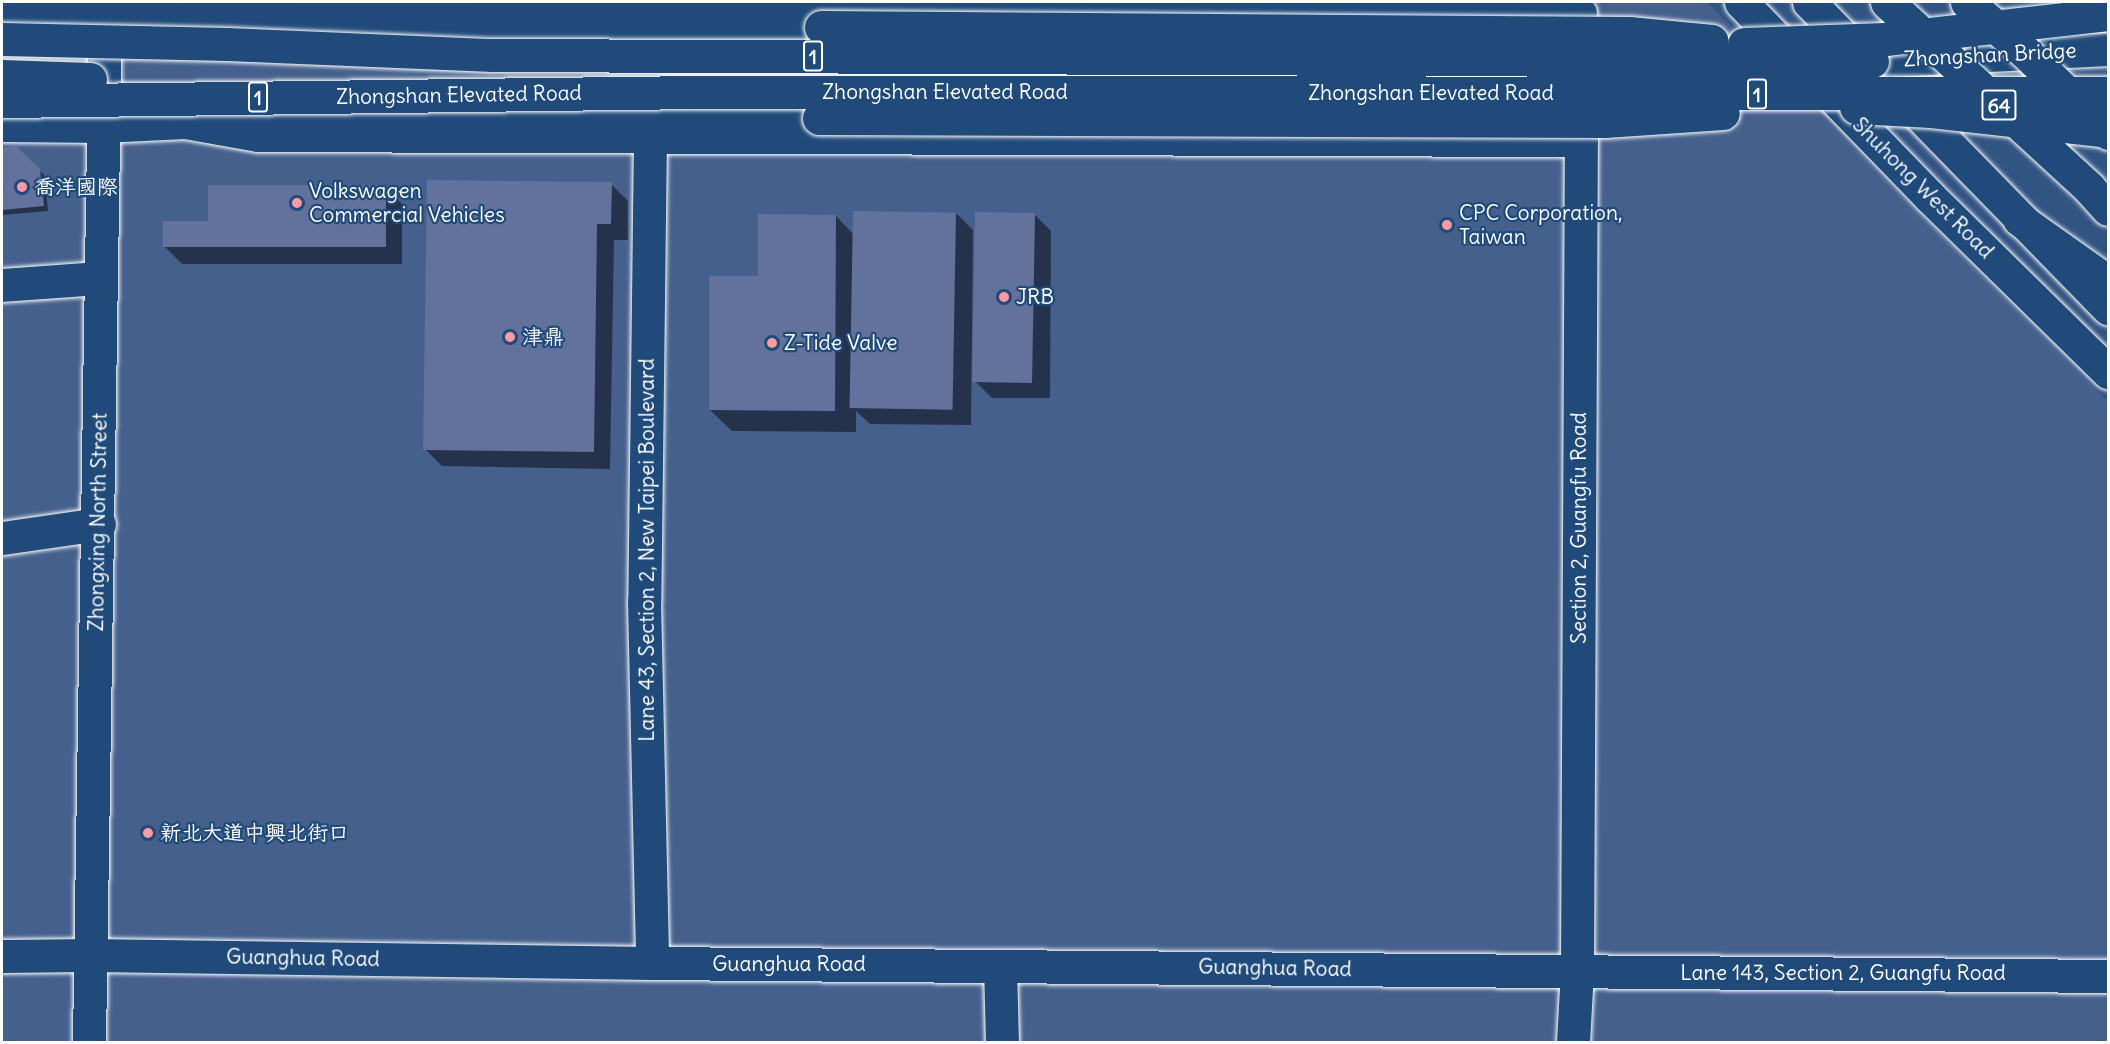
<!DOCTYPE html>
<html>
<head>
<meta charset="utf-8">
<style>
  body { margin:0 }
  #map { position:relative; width:2110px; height:1044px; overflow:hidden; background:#325483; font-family:Delius,"LXGW WenKai TC",sans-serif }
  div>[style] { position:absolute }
  .built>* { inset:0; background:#45608d }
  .shadow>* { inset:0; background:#0007 }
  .building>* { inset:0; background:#63729d; transform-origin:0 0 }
  .roads { filter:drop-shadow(0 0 2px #fff) drop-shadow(0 0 2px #fff) }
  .minor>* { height:33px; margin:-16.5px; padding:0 16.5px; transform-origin:16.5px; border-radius:16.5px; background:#1f4a7a }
  .major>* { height:33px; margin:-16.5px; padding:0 16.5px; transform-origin:16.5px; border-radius:16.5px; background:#1f4a7a }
  .highway>* { height:33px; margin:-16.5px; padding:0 16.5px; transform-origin:16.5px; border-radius:16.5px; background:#1f4a7a }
  .bridges { filter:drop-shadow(0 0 2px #fff) drop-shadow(0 0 2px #fff) }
  .minor-bridge>* { height:33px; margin:-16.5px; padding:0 16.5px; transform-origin:16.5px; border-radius:16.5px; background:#1f4a7a }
  .highway-bridge>* { height:33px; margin:-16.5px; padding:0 16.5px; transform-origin:16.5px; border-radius:16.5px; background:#1f4a7a }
  .dots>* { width:16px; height:16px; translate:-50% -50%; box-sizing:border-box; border:3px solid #1f4a7a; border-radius:50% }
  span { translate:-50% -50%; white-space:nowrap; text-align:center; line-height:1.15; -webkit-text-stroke:4.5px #1f4a7a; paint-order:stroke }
  .shield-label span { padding:2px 4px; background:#1f4a7a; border:2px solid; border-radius:4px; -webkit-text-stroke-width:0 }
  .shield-label { font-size:20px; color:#fff; font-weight:700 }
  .street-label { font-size:21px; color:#fff }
  .poi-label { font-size:21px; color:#fff }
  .left { translate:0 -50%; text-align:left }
  .frame { position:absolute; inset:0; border:3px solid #fff; pointer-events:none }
</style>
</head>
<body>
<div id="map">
  <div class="built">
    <div style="clip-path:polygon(2px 2px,1707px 2px,2108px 402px,2108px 1042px,2px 1042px)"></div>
  </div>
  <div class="shadow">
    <div style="clip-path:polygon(15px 148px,45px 176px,48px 211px,2px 215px,2px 149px)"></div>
    <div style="clip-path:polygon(611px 184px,628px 201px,628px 240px,614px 240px,610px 469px,442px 466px,425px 449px)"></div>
    <div style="clip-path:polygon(385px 187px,402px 204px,402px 264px,182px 264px,165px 247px,209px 222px)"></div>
    <div style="clip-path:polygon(956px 213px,973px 230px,971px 425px,870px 424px,856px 411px,856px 432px,732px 431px,710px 410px,759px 278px,836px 216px,854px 235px)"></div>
    <div style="clip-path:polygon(1034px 214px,1051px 231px,1050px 398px,992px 398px,975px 381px)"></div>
  </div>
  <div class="building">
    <div style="clip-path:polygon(16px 146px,40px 169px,44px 206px,2px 210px,2px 148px)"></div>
    <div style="clip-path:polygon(427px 180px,612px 182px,611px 224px,597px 224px,594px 452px,423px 450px)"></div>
    <div style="clip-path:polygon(208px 185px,386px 185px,386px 247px,163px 247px,163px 221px,208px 221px)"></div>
    <div style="left:853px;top:211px;width:103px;height:197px;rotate:1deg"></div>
    <div style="left:975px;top:212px;width:60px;height:170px;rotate:1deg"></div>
    <div style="clip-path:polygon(758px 214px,836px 215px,835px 411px,709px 410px,709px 276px,758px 276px)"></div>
  </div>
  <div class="roads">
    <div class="minor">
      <div style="left:1741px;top:2px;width:272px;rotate:45.9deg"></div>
      <div style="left:1930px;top:197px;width:250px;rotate:44.5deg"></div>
      <div style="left:1809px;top:2px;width:76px;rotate:45.5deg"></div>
      <div style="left:1900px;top:95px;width:298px;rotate:45.7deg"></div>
      <div style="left:650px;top:136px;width:465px;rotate:90.7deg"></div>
      <div style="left:644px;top:601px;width:362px;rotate:88.7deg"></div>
      <div style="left:2px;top:285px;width:98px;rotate:-4.1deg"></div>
      <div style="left:2px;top:538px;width:98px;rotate:-8.2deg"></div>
      <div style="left:2px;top:956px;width:88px;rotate:-0.7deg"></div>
      <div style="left:90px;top:955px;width:562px;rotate:0.82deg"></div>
      <div style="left:652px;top:963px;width:1456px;rotate:0.51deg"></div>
      <div style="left:1000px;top:966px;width:76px;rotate:88.5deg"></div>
      <div style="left:89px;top:1042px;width:1030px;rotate:-89.11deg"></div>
      <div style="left:1573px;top:1042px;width:71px;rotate:-86.8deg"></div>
      <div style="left:1577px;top:971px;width:860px;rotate:-89.73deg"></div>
    </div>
    <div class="major">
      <div style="left:301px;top:8px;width:60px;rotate:-2.9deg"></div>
      <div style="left:361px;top:5px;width:1219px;rotate:0.38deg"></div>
      <div style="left:2px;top:12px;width:224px"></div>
      <div style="left:2px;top:125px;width:100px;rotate:0.6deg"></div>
      <div style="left:102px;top:126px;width:83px;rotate:-2.8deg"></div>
      <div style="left:185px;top:122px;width:74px;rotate:10.1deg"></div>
      <div style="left:258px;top:135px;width:1323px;rotate:0.22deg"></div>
    </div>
    <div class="highway">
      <div style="left:197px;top:13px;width:164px;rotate:3.5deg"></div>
      <div style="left:361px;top:23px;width:460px;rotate:0.5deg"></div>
      <div style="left:1872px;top:61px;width:236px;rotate:-2.9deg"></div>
      <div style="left:185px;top:122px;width:75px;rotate:-5.3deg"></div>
      <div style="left:260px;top:115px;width:559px;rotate:0.31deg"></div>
      <div style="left:2019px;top:219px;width:109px;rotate:35.3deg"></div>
    </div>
  </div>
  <div class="bridges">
    <div class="minor-bridge">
      <div style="left:1744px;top:44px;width:141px;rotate:-2deg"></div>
      <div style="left:1885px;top:39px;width:224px;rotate:-6.4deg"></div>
      <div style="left:1856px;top:107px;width:75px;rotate:3.1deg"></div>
      <div style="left:1931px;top:111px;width:178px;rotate:6.4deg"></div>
    </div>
    <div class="highway-bridge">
      <div style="left:1887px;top:2px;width:275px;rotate:42.6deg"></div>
      <div style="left:2089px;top:188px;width:28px;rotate:48deg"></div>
      <div style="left:1967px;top:2px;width:77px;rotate:40.8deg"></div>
      <div style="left:2025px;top:52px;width:116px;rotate:44.3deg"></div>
      <div style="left:821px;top:27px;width:808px;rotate:0.43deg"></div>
      <div style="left:1629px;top:33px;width:83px;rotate:5.5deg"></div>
      <div style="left:2px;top:39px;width:225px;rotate:1.3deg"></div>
      <div style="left:227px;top:44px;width:266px;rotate:2.4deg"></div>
      <div style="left:493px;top:55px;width:1379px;rotate:0.25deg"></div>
      <div style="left:2px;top:76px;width:88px;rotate:2deg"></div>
      <div style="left:2px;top:101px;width:697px;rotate:-0.74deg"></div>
      <div style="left:699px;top:92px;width:1409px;rotate:0.04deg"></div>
      <div style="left:819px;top:118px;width:786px;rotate:0.22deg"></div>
      <div style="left:1605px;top:121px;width:118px;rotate:-3.9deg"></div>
    </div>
  </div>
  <div class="dots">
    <div style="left:22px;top:187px;background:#ff9aa2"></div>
    <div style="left:297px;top:203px;background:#ff9aa2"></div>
    <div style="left:1447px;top:225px;background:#ff9aa2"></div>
    <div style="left:1004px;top:297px;background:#ff9aa2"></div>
    <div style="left:510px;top:337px;background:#ff9aa2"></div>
    <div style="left:772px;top:343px;background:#ff9aa2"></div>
    <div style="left:148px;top:833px;background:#ff9aa2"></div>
  </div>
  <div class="shield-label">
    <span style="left:813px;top:56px">1</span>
    <span style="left:1757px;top:94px">1</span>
    <span style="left:258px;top:97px">1</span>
    <span style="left:1999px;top:105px">64</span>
  </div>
  <div class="street-label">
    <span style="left:1990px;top:55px;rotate:-3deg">Zhongshan Bridge</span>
    <span style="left:945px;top:92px">Zhongshan Elevated Road</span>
    <span style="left:1431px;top:93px">Zhongshan Elevated Road</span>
    <span style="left:459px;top:95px;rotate:-1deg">Zhongshan Elevated Road</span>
    <span style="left:1923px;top:188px;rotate:45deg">Shuhong West Road</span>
    <span style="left:98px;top:522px;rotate:-89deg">Zhongxing North Street</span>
    <span style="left:1579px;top:528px;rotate:-90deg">Section 2, Guangfu Road</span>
    <span style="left:647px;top:550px;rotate:-90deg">Lane 43, Section 2, New Taipei Boulevard</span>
    <span style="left:303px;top:958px;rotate:1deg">Guanghua Road</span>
    <span style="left:789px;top:964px">Guanghua Road</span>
    <span style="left:1275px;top:968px;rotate:1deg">Guanghua Road</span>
    <span style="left:1843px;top:973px">Lane 143, Section 2, Guangfu Road</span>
  </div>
  <div class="poi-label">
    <span class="left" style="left:34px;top:187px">喬洋國際</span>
    <span class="left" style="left:309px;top:203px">Volkswagen<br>Commercial Vehicles</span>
    <span class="left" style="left:1459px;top:225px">CPC Corporation,<br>Taiwan</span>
    <span class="left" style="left:1016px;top:297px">JRB</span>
    <span class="left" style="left:522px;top:337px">津鼎</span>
    <span class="left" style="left:784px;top:343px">Z-Tide Valve</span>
    <span class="left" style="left:160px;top:833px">新北大道中興北街口</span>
  </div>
  <div class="frame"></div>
</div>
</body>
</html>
